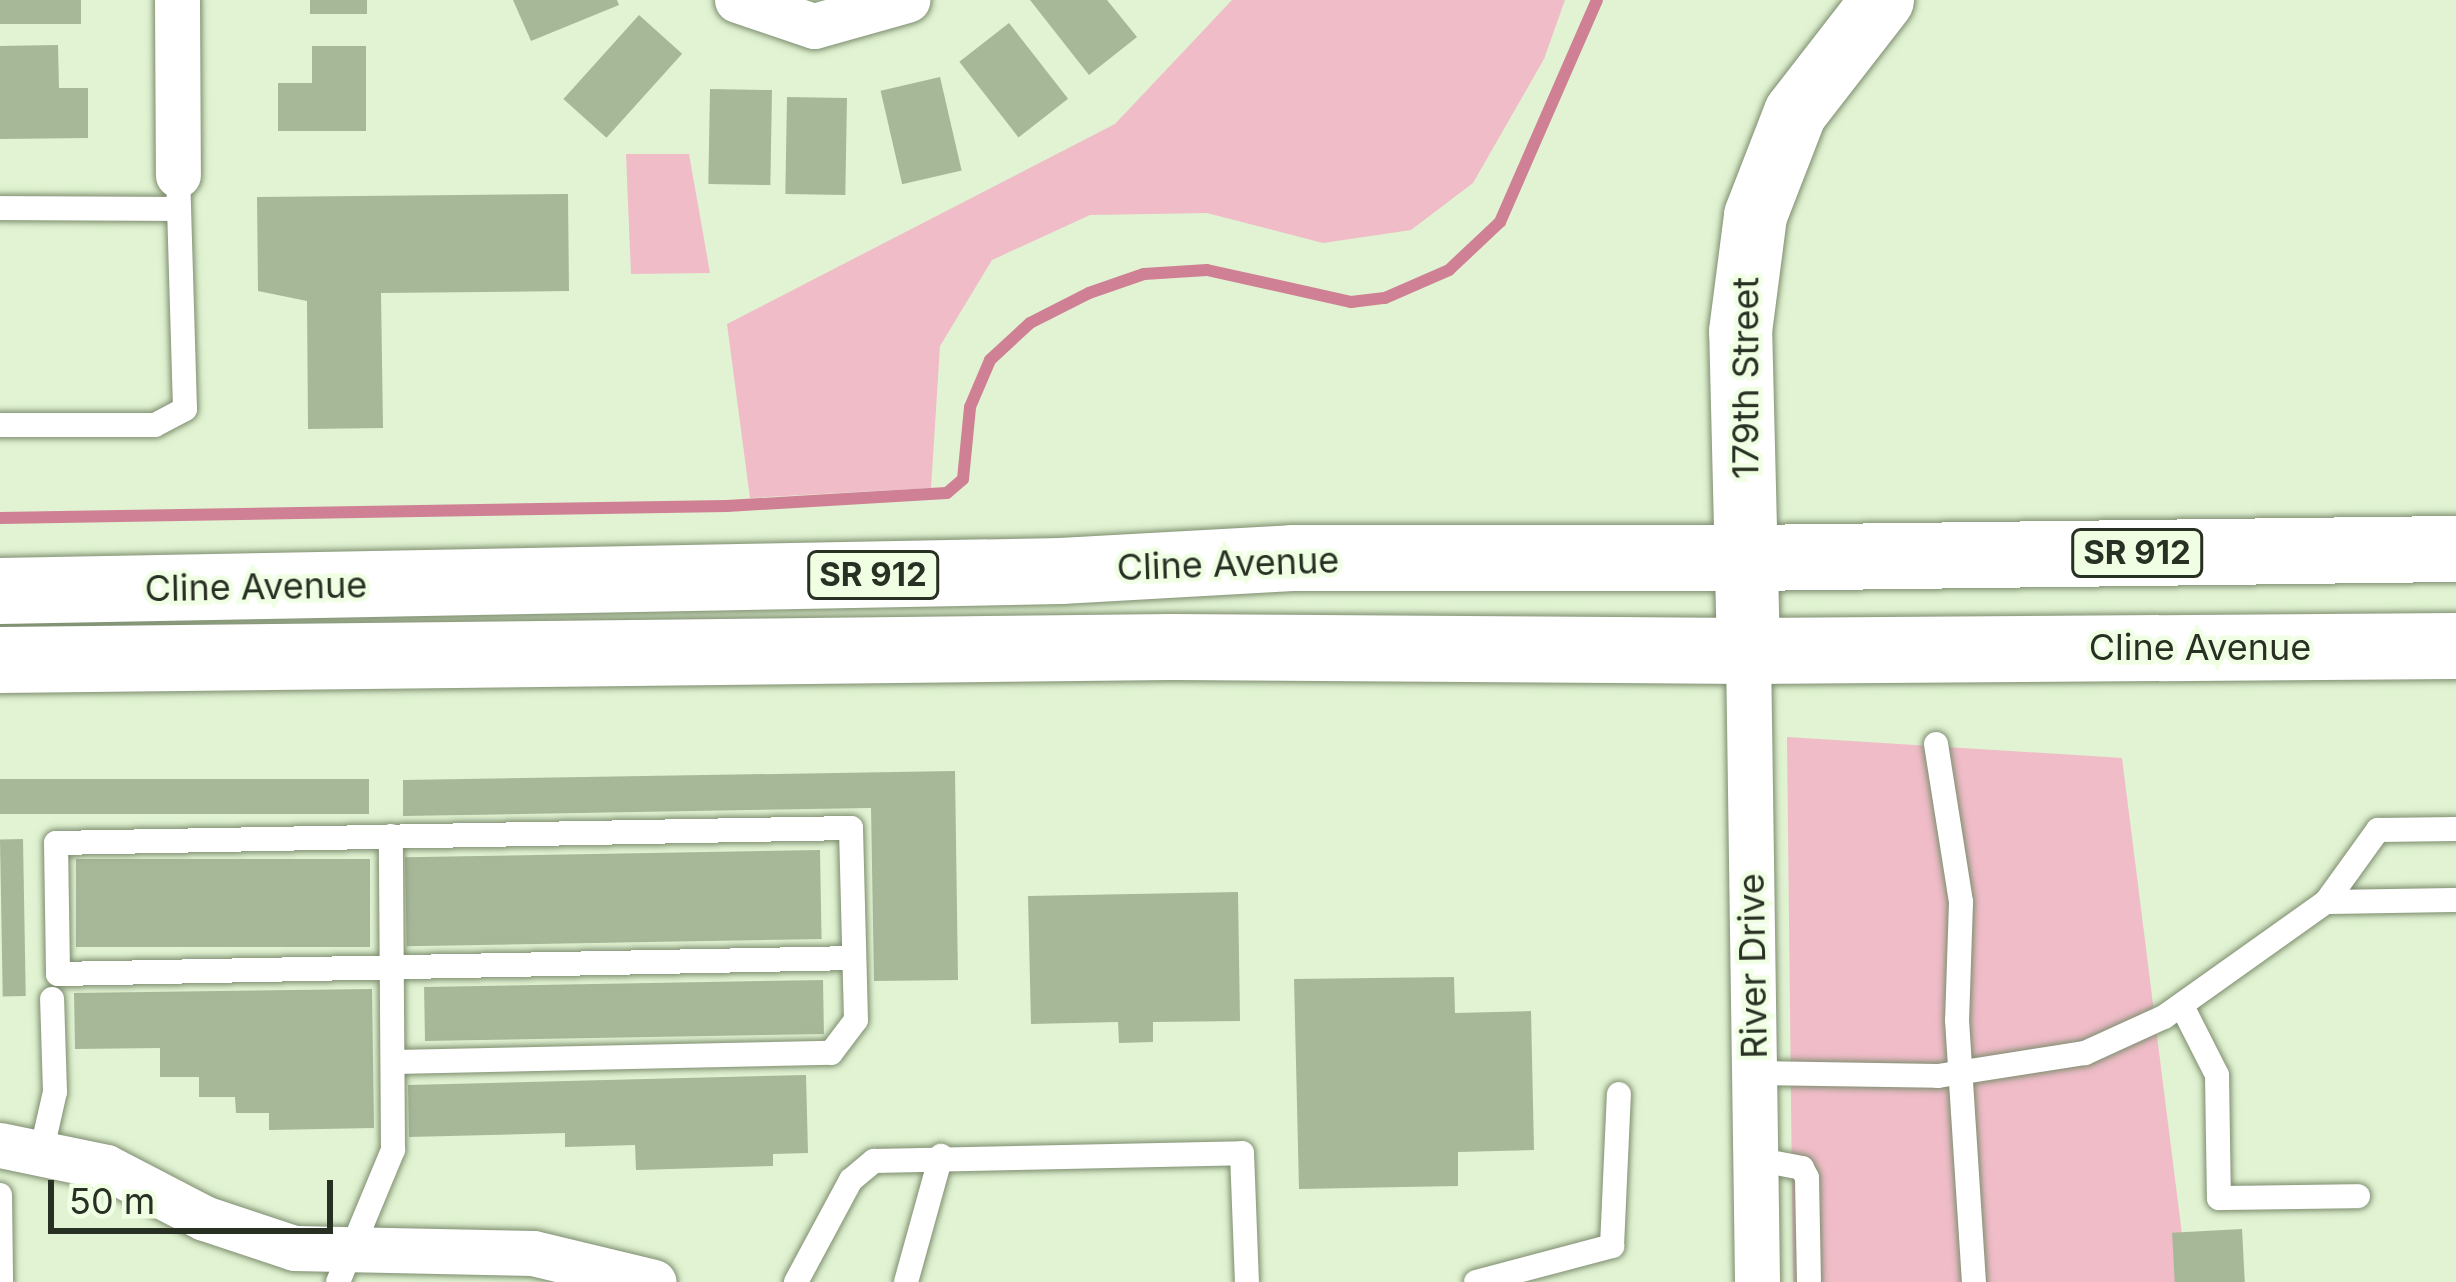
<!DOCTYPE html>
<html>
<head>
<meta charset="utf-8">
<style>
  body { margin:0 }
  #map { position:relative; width:2456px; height:1282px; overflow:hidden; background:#e1f3d2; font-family:Inter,sans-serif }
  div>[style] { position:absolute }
  .green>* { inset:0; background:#f0bcc8 }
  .stream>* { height:12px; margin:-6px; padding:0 6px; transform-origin:6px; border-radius:6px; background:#cf8094 }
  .building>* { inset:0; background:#a7b899; transform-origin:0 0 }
  .roads { filter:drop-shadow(0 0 3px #7d8d6f) drop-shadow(0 0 3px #7d8d6f) }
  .lane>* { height:24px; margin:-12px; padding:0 12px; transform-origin:12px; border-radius:12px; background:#fff }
  .street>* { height:45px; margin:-22.5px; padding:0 22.5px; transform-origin:22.5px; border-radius:22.5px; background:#fff }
  .secondary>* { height:63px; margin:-31.5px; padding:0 31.5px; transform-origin:31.5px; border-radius:31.5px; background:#fff }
  .primary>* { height:66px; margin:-33px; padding:0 33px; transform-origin:33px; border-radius:33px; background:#fff }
  .highway>* { height:66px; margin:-33px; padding:0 33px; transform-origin:33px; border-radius:33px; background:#fff }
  span { translate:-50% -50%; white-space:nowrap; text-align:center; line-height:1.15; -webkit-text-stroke:9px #f0ffe4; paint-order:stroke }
  .shield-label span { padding:3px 9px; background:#f0ffe4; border:3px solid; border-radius:9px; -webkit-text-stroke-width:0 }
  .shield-label { font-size:33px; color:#282f23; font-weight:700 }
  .street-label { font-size:36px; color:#282f23 }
  .scale { position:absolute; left:48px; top:1180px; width:285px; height:54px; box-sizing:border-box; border:6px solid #282f23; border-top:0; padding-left:15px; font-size:36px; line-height:42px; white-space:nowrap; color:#282f23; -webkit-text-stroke:9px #f0ffe4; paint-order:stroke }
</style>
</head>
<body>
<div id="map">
  <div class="green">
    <div style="clip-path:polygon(1232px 0,1565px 0,1544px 59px,1473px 183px,1411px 230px,1323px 243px,1207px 213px,1090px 215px,992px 260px,940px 346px,931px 488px,750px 498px,727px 324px,1115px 124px)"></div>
    <div style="clip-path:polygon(626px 154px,689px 154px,710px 273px,631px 274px)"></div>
    <div style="clip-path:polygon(1787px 737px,2122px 758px,2188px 1282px,1793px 1282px)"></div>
  </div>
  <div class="stream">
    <div style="left:0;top:518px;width:727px;rotate:-0.95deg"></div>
    <div style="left:727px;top:506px;width:220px;rotate:-3.4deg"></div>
    <div style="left:947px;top:493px;width:21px;rotate:-41deg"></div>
    <div style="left:963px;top:479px;width:72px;rotate:-84.4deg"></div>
    <div style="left:970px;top:407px;width:51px;rotate:-66.9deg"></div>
    <div style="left:990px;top:360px;width:54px;rotate:-42.8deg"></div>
    <div style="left:1030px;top:323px;width:66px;rotate:-27deg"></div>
    <div style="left:1089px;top:293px;width:58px;rotate:-19.1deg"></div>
    <div style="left:1144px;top:274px;width:63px;rotate:-3.6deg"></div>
    <div style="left:1207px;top:270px;width:148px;rotate:12.5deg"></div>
    <div style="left:1351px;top:302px;width:34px;rotate:-7deg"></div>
    <div style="left:1385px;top:298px;width:70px;rotate:-23.6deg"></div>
    <div style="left:1449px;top:270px;width:70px;rotate:-43.3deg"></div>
    <div style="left:1500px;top:222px;width:242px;rotate:-66.4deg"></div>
  </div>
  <div class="building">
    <div style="left:0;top:0;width:81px;height:24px"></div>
    <div style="left:310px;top:0;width:57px;height:14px"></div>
    <div style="clip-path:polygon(513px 0,617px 0,619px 5px,531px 41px)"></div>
    <div style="clip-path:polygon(1030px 0,1107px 0,1137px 37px,1089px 75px)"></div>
    <div style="left:639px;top:15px;width:58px;height:113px;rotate:42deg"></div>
    <div style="left:1009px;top:23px;width:96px;height:63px;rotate:52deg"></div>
    <div style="clip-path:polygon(58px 45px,59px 88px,88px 88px,88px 138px,0 139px,0 46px)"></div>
    <div style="clip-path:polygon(312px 46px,366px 46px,366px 131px,278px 131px,278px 83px,312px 83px)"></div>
    <div style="left:940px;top:77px;width:96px;height:61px;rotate:77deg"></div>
    <div style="left:710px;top:89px;width:62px;height:95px;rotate:1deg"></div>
    <div style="left:787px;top:97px;width:60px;height:97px;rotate:1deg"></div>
    <div style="clip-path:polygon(568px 194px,569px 291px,381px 293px,383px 428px,308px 429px,307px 301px,258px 291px,257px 197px)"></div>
    <div style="clip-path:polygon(955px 771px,958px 980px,874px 981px,871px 808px,403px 816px,403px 780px)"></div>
    <div style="left:369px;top:779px;width:35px;height:369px;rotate:90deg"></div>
    <div style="left:23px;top:839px;width:157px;height:23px;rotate:89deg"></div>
    <div style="left:820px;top:850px;width:89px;height:415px;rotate:89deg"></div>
    <div style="left:370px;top:859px;width:88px;height:294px;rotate:90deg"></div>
    <div style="clip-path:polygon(1238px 892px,1240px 1021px,1153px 1022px,1153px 1042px,1119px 1043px,1118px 1022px,1031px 1024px,1028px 896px)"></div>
    <div style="clip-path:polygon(1454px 977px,1455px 1013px,1531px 1011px,1534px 1150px,1458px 1152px,1458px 1186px,1299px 1189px,1294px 979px)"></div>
    <div style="left:823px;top:980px;width:54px;height:399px;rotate:89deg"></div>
    <div style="clip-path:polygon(372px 989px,374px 1128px,269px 1130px,269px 1113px,236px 1113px,235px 1097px,199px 1097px,199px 1077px,160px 1077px,160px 1048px,75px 1049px,74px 993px)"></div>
    <div style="clip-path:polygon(806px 1075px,808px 1153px,773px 1154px,773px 1166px,636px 1170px,635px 1145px,565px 1147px,565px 1133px,409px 1137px,408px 1085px)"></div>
    <div style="left:2242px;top:1229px;width:53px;height:70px;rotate:87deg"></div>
  </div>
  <div class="roads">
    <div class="lane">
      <div style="left:0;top:208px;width:175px;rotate:0.3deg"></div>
      <div style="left:0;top:425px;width:155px"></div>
      <div style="left:155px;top:425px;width:34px;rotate:-28deg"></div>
      <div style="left:185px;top:409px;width:234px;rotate:-91.7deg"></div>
      <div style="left:1936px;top:744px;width:160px;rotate:81deg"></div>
      <div style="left:1961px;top:902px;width:118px;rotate:91.9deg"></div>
      <div style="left:1957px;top:1020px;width:263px;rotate:86.3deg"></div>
      <div style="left:2326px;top:902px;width:130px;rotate:-0.9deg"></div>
      <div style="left:2182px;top:1006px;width:77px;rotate:63.1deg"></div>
      <div style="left:2217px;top:1075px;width:123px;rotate:89.1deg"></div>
      <div style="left:2219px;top:1198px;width:139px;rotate:-0.8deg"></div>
      <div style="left:395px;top:1062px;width:436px;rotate:-1.2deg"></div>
      <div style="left:831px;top:1053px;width:41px;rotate:-52.9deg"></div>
      <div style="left:856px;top:1020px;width:192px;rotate:-91.5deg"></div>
      <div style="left:851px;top:828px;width:795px;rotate:178.92deg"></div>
      <div style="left:56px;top:843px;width:131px;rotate:89.1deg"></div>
      <div style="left:58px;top:974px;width:796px;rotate:-1.15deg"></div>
      <div style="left:1755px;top:1073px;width:183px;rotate:0.9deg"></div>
      <div style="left:1938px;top:1076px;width:149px;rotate:-8.9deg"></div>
      <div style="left:2085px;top:1053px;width:87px;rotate:-24.5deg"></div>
      <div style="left:2164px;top:1017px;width:199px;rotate:-35.4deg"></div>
      <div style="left:2326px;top:902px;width:89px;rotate:-54.2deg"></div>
      <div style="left:2378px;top:830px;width:78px;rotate:-0.7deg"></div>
      <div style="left:42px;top:1149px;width:58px;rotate:-77.2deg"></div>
      <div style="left:55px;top:1092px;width:93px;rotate:-91.8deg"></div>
      <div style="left:1755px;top:1159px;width:48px;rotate:10.8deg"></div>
      <div style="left:1802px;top:1168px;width:11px;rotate:63deg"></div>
      <div style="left:1807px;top:1178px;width:104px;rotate:88.9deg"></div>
      <div style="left:0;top:1195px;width:87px;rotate:89.3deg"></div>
      <div style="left:338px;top:1282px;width:143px;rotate:-67.4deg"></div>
      <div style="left:393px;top:1150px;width:314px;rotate:-90.4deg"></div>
      <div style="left:796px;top:1282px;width:116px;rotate:-61.7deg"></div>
      <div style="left:851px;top:1180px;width:30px;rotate:-40deg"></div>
      <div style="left:874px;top:1161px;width:368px;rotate:-1.2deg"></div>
      <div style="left:1242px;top:1153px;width:129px;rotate:87.8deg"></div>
      <div style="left:906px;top:1282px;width:131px;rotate:-74.5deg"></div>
      <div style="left:1476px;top:1282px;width:141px;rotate:-14.8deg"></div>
      <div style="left:1612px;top:1246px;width:152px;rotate:-87.4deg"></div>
    </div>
    <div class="street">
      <div style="left:177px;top:0;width:175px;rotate:89.7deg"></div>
      <div style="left:737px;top:0;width:81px;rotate:18.7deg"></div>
      <div style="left:814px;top:26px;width:97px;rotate:-15.6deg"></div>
      <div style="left:1748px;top:651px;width:631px;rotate:89.18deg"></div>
      <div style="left:0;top:1145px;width:108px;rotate:11.7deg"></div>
      <div style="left:106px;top:1167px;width:110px;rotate:27.5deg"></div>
      <div style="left:204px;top:1218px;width:95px;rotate:18.4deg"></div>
      <div style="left:294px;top:1248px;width:239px;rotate:1.2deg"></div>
      <div style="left:533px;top:1253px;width:124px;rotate:13.5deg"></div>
    </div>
    <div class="secondary">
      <div style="left:1748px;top:651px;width:320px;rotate:-91.4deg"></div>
      <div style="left:1740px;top:331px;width:117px;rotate:-82.6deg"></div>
      <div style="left:1755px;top:215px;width:110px;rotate:-68.8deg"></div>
      <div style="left:1795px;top:112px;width:142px;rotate:-52.2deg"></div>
    </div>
    <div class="primary">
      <div style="left:0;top:591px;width:1061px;rotate:-1.08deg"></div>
      <div style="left:1061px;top:571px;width:231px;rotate:-3.2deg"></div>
      <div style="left:1292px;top:558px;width:454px"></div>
      <div style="left:0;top:660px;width:1172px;rotate:-0.64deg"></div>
      <div style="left:1172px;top:647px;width:576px;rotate:0.4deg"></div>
    </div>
    <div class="highway">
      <div style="left:1746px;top:558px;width:710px;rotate:-0.73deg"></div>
      <div style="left:1748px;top:651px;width:708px;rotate:-0.4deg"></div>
    </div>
  </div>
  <div class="shield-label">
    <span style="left:2137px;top:553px">SR 912</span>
    <span style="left:873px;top:575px">SR 912</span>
  </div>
  <div class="street-label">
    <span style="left:1746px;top:378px;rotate:-90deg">179th Street</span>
    <span style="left:1228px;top:564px;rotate:-2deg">Cline Avenue</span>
    <span style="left:256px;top:587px;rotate:-1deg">Cline Avenue</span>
    <span style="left:2200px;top:648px">Cline Avenue</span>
    <span style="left:1753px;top:966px;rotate:-91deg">River Drive</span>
  </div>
  <div class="scale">50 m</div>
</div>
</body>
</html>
